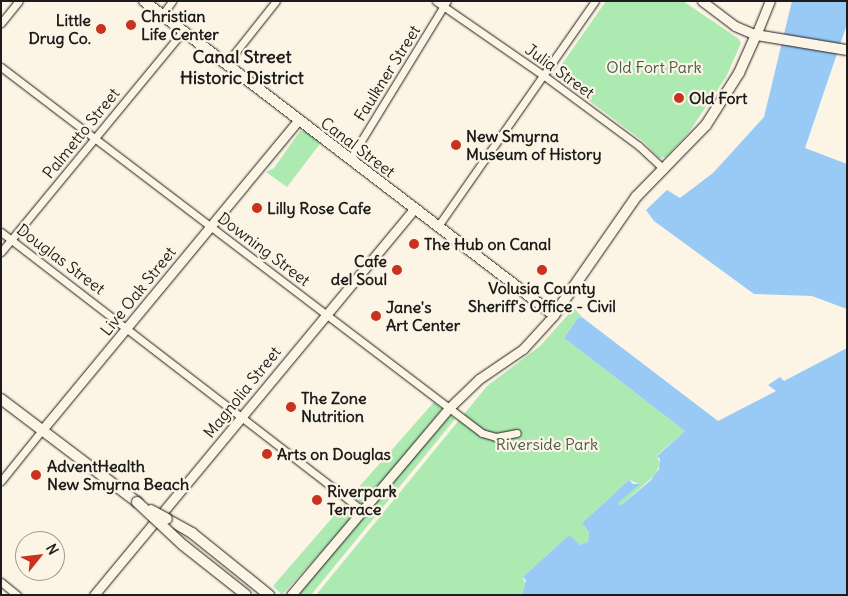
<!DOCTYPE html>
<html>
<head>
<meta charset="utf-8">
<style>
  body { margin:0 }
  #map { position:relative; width:848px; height:596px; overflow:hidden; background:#fcf5e5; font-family:Delius,sans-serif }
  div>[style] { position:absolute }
  .green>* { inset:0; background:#aceab1 }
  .water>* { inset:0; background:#98caf5 }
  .roads { filter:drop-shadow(0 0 1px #1c1c1c) drop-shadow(0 0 1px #1c1c1c) }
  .minor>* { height:7px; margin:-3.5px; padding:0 3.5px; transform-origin:3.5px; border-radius:3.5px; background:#fcf5e5 }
  .tertiary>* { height:9px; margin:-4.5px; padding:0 4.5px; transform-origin:4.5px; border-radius:4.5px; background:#fcf5e5 }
  .secondary>* { height:10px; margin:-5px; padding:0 5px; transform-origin:5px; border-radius:5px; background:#fcf5e5 }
  .bridges { filter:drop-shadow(0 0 1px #1c1c1c) drop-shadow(0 0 1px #1c1c1c) }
  .secondary-bridge>* { height:10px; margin:-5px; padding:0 5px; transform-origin:5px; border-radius:5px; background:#fcf5e5 }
  .dots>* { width:14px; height:14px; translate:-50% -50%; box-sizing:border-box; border:2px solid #fcf5e5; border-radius:50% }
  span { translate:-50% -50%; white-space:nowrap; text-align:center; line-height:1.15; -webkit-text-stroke:4.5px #fcf5e5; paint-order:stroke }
  .poi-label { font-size:16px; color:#1c1c1c; font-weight:700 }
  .left { translate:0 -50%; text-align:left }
  .right { translate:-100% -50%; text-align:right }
  .park-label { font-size:16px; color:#475a49 }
  .street-label { font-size:16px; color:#1c1c1c }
  .neighbourhood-label { font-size:18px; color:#1c1c1c; font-weight:700 }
  .frame { position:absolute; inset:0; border:2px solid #1c1c1c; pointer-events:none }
  .north { position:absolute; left:15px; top:531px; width:50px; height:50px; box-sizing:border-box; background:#fcf5e5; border:1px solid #a29e95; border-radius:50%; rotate:61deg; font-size:14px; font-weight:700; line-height:20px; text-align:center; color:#1c1c1c }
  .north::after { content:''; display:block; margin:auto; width:18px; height:22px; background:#c8321e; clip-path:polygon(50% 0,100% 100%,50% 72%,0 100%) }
</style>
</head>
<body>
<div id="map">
  <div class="green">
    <div style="clip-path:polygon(606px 1px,683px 1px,739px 39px,741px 43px,726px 77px,689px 132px,666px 157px,659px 158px,644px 142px,559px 78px,562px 64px)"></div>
    <div style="clip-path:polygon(300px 131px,306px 131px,322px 141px,287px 187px,266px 172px,274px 168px)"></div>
    <div style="clip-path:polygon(574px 308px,583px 318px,578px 318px,564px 338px,685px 431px,657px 455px,660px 464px,655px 475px,620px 506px,617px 503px,639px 484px,629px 480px,582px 523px,589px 532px,588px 542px,580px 545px,568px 536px,523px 577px,525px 583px,522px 595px,316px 595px,487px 386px,540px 346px)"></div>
    <div style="clip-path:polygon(434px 402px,442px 409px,363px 505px,351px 496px)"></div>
    <div style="clip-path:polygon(449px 414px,455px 419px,311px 595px,297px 595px)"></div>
    <div style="clip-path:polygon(345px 503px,357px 513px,282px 595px,273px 586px)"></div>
  </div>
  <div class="water">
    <div style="clip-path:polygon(792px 1px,847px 1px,847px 24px,805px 148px,847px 164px,847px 309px,812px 296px,754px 294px,654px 221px,646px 210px,667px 190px,680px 198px,713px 173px,764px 117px)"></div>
    <div style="clip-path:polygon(578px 318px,583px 318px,718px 421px,776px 391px,768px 385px,780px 377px,784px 381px,847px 348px,847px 595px,522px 595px,526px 580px,523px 577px,569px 535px,580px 545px,588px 542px,589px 532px,582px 523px,629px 480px,633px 484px,640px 484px,618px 503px,620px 506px,651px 480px,659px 469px,660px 459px,657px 456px,685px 431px,564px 338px)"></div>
  </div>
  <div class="roads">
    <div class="minor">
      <div style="left:436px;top:1px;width:130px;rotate:34.7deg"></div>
      <div style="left:543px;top:75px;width:119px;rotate:36.5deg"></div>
      <div style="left:639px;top:146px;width:34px;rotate:43deg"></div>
      <div style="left:162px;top:15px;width:17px;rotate:-54deg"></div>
      <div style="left:1px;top:23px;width:28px;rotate:-51deg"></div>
      <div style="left:226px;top:64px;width:80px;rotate:-51.6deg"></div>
      <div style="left:1px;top:67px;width:604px;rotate:37.27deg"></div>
      <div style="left:482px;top:433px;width:15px;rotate:16deg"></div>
      <div style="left:496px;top:437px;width:21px;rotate:-11deg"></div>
      <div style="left:350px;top:159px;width:185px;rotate:-58.5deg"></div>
      <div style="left:438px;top:226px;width:274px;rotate:-55.1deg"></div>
      <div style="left:1px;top:232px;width:458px;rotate:37.6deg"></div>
      <div style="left:1px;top:252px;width:286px;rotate:-50.5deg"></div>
      <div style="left:1px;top:481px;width:65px;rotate:-51.2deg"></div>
      <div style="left:1px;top:582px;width:21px;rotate:39deg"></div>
    </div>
    <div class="tertiary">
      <div style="left:702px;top:1px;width:41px;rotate:37.1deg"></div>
      <div style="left:735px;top:26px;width:23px;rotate:23deg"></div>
      <div style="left:756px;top:35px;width:37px;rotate:-68deg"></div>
      <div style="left:42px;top:430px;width:402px;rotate:-50.4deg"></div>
      <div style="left:94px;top:595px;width:501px;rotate:-50.34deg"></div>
      <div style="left:291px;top:595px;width:245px;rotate:-49.8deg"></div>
      <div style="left:449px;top:408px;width:42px;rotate:-44deg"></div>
      <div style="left:479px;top:379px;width:53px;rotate:-34.3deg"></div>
      <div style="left:523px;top:349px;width:46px;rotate:-47.6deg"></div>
    </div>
    <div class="secondary">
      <div style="left:144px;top:1px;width:516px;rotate:37.45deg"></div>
      <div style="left:554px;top:315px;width:144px;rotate:-55.2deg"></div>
      <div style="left:636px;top:197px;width:100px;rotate:-45.8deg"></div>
      <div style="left:706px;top:125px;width:62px;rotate:-57.6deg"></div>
      <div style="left:739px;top:73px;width:42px;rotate:-65.9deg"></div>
      <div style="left:756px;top:35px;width:92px;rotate:9.4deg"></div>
      <div style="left:1px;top:399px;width:171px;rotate:37.1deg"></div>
      <div style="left:167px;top:519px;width:29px;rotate:29deg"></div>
      <div style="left:192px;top:533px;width:99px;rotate:38.8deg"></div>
    </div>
  </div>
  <div class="bridges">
    <div class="secondary-bridge">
      <div style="left:137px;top:502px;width:63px;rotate:43.1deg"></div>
      <div style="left:183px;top:545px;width:80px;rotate:38.4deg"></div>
      <div style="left:151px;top:510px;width:18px;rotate:29deg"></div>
    </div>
  </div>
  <div class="dots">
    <div style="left:131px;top:25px;background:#c8321e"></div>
    <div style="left:101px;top:29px;background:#c8321e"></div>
    <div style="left:679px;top:98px;background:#c8321e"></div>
    <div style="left:456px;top:145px;background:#c8321e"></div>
    <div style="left:257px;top:208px;background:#c8321e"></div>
    <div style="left:414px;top:244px;background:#c8321e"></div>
    <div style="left:397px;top:270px;background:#c8321e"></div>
    <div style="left:542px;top:270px;background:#c8321e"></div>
    <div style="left:376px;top:316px;background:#c8321e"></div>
    <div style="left:291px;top:407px;background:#c8321e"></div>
    <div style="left:267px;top:454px;background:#c8321e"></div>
    <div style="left:36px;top:475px;background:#c8321e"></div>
    <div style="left:317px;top:500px;background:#c8321e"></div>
  </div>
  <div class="poi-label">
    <span class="left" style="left:141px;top:25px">Christian<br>Life Center</span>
    <span class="right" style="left:91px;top:29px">Little<br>Drug Co.</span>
    <span class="left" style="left:689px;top:98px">Old Fort</span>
    <span class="left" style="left:466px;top:145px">New Smyrna<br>Museum of History</span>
    <span class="left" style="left:267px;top:208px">Lilly Rose Cafe</span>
    <span class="left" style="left:424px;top:244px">The Hub on Canal</span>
    <span class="right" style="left:387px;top:270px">Cafe<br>del Soul</span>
    <span style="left:542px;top:297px">Volusia County<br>Sheriff's Office - Civil</span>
    <span class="left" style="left:386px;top:316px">Jane's<br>Art Center</span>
    <span class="left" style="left:301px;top:407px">The Zone<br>Nutrition</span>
    <span class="left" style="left:277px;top:454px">Arts on Douglas</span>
    <span class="left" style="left:47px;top:475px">AdventHealth<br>New Smyrna Beach</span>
    <span class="left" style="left:327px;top:500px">Riverpark<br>Terrace</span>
  </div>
  <div class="park-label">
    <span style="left:654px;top:67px">Old Fort Park</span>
    <span style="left:547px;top:444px">Riverside Park</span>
  </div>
  <div class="street-label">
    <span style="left:560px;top:71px;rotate:36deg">Julia Street</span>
    <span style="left:387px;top:73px;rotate:-58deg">Faulkner Street</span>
    <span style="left:81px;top:133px;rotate:-51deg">Palmetto Street</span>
    <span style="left:358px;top:147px;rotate:37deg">Canal Street</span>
    <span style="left:264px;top:249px;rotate:37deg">Downing Street</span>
    <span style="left:61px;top:259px;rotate:37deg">Douglas Street</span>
    <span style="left:138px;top:291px;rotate:-51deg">Live Oak Street</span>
    <span style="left:242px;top:392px;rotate:-51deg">Magnolia Street</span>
  </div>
  <div class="neighbourhood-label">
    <span style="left:242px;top:68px">Canal Street<br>Historic District</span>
  </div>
  <div class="frame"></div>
  <div class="north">N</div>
</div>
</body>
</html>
